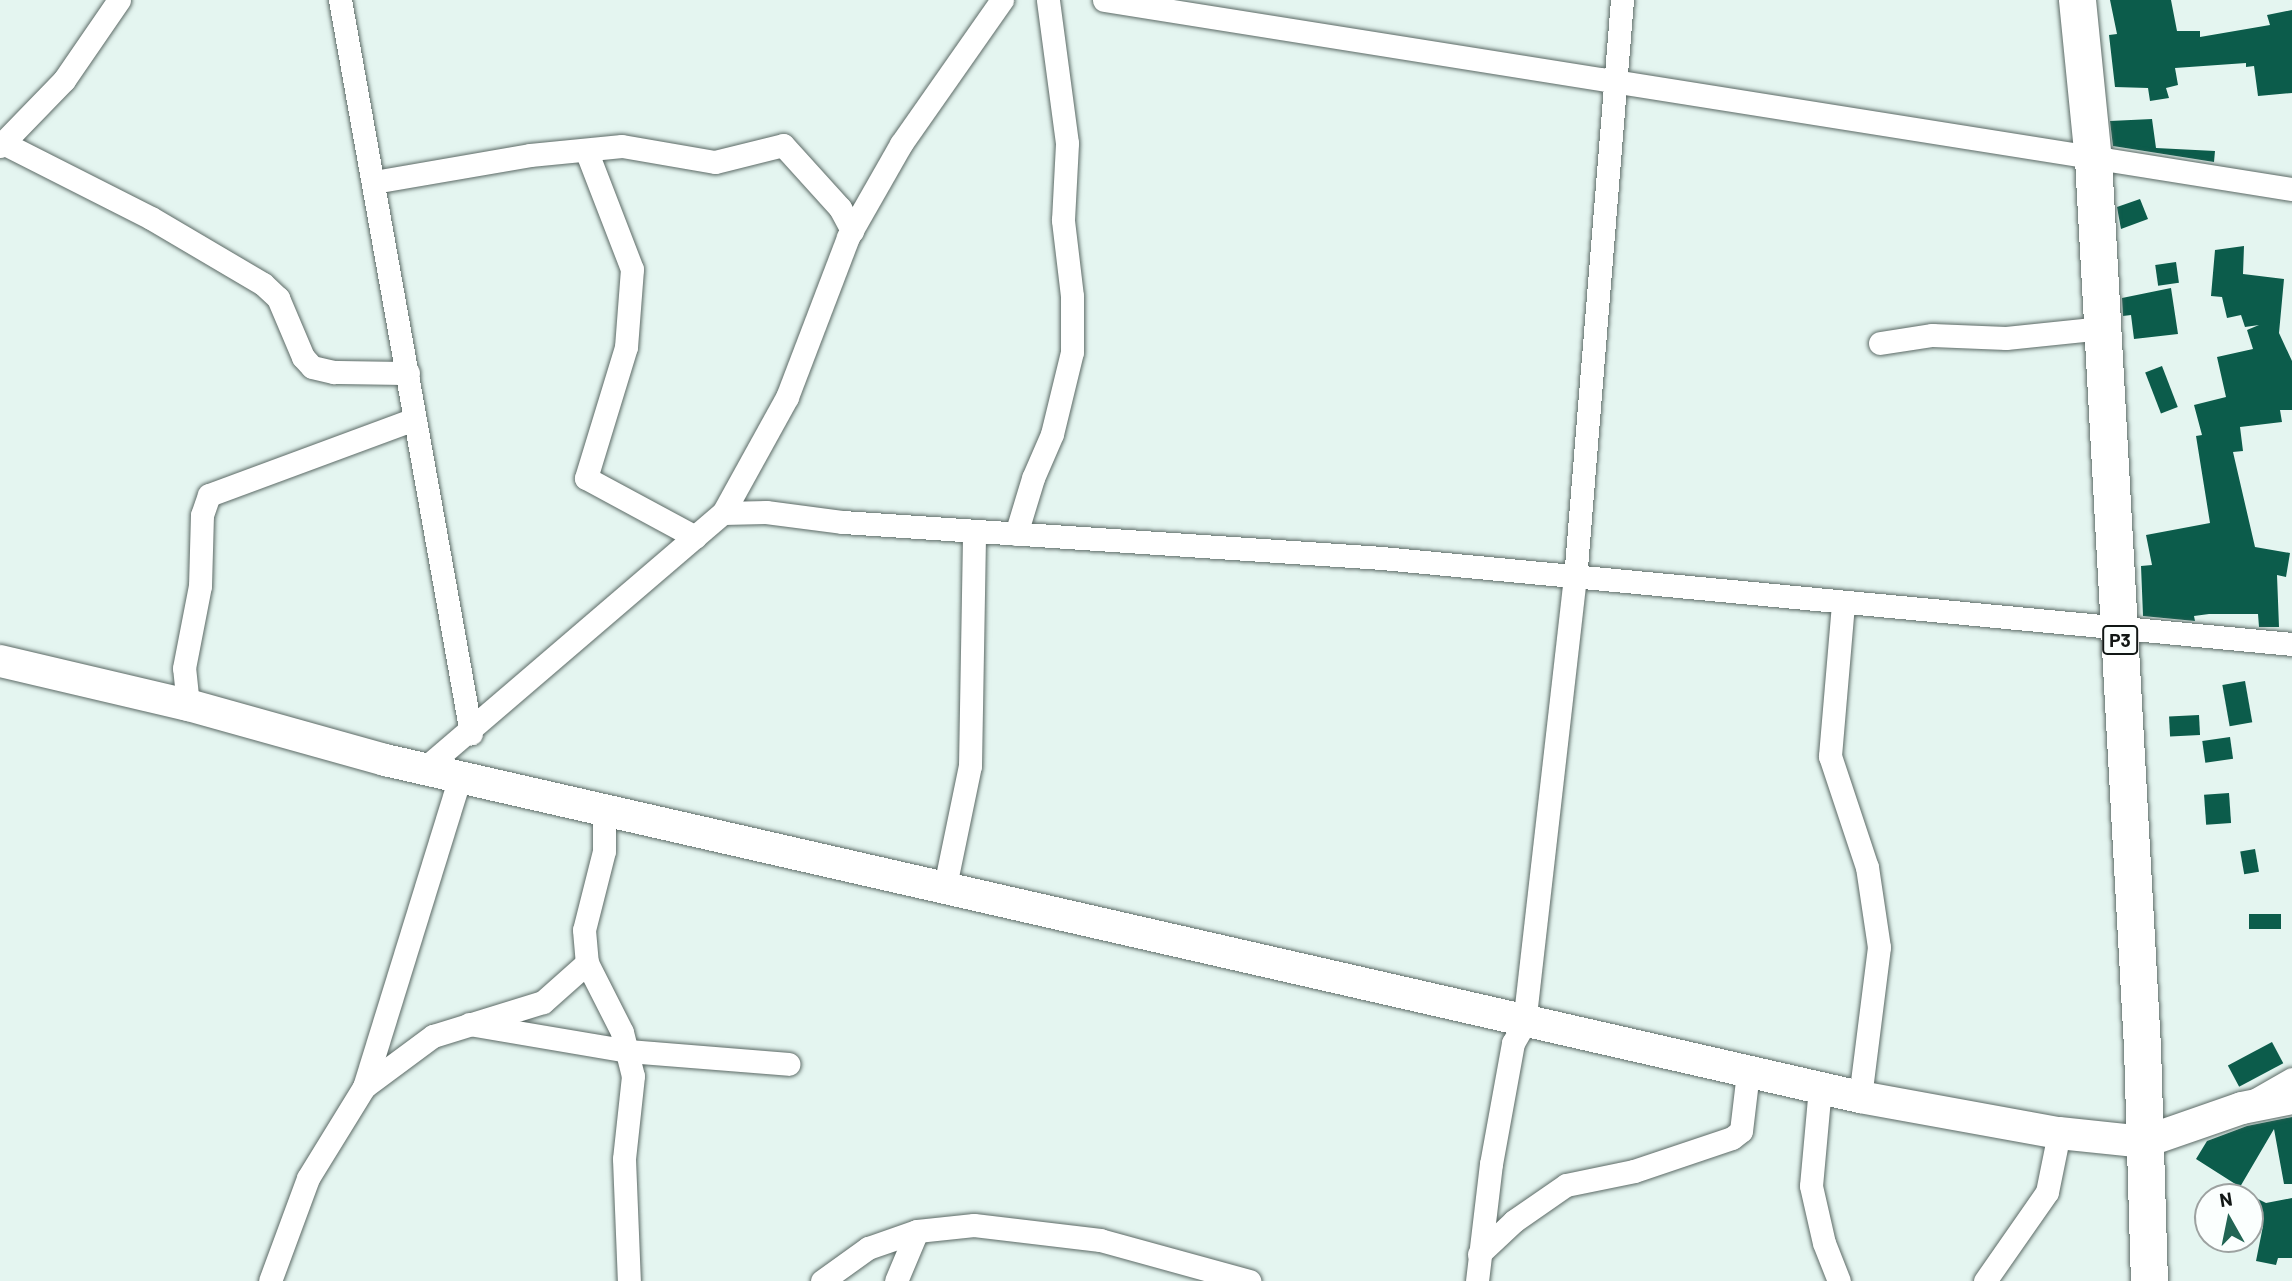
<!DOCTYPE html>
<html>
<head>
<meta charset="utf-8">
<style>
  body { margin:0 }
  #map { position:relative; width:2292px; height:1281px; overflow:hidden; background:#e4f5f0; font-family:Barlow,sans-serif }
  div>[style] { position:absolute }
  .building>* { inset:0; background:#0c5c4b; transform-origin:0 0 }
  .roads { filter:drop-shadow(0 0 2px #5c6a66) drop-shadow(0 0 2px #5c6a66) }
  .street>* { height:23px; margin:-11.5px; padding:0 11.5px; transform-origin:11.5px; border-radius:11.5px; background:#fff }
  .secondary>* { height:32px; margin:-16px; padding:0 16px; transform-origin:16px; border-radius:16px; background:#fff }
  .primary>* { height:37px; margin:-18.5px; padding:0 18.5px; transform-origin:18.5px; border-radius:18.5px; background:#fff }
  span { translate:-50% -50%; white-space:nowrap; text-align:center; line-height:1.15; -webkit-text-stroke:7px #fbfffe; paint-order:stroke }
  .shield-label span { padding:2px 5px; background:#fbfffe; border:2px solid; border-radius:5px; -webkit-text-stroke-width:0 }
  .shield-label { font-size:19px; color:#111715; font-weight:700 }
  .north { position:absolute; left:2194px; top:1183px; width:70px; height:70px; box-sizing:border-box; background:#fbfffe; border:2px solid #9da2a1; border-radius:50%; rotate:351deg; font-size:19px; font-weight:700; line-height:28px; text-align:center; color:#111715 }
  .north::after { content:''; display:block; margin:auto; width:24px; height:32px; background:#226554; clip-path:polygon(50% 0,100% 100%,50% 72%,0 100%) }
</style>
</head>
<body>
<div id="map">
  <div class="building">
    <div style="clip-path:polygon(2110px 0,2171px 0,2177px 31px,2200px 31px,2200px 37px,2270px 25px,2267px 15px,2292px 10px,2292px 93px,2258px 96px,2254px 66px,2246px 67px,2246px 63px,2175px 68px,2178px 85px,2166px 88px,2169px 98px,2150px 101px,2148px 88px,2115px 87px,2109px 35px,2117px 34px)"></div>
    <div style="clip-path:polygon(2152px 119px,2156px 148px,2215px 151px,2214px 162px,2113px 146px,2110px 121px)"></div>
    <div style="clip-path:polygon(2140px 199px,2148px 219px,2121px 229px,2117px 207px)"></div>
    <div style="clip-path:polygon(2244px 246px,2243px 274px,2284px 279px,2279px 333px,2292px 361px,2292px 410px,2280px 410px,2282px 422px,2240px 427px,2243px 451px,2233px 452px,2255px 547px,2290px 553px,2286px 577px,2277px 575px,2279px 627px,2259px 627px,2258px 614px,2209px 614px,2194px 616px,2195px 621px,2143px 616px,2141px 566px,2152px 565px,2146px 535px,2210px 523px,2196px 436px,2202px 435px,2194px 405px,2226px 397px,2217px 357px,2253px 349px,2247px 330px,2259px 325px,2245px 327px,2241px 315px,2227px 318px,2222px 297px,2211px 296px,2215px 250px)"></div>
    <div style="left:2176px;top:262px;width:21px;height:21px;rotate:82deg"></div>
    <div style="clip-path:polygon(2171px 288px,2178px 334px,2134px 339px,2131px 315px,2123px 316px,2122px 298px)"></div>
    <div style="left:2162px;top:366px;width:44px;height:18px;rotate:69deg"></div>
    <div style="left:2245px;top:681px;width:42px;height:23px;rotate:80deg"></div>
    <div style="left:2199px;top:715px;width:20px;height:30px;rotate:87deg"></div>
    <div style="left:2230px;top:737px;width:22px;height:28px;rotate:82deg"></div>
    <div style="left:2229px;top:793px;width:30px;height:25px;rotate:86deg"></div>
    <div style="left:2255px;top:849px;width:23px;height:15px;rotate:80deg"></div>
    <div style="left:2249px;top:914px;width:32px;height:15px"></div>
    <div style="left:2272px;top:1042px;width:24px;height:50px;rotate:62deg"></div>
    <div style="clip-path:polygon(2292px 1117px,2292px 1184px,2284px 1184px,2274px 1129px,2240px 1187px,2196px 1159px,2207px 1141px,2247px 1126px)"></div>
    <div style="clip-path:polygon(2250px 1195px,2266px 1203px,2292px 1198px,2292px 1258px,2278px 1258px,2276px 1265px,2256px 1261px,2263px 1226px,2250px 1230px)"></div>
  </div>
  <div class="roads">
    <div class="street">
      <div style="left:340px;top:0;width:745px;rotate:79.87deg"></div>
      <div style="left:1104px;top:0;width:1203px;rotate:9.04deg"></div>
      <div style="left:3px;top:143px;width:166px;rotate:26.9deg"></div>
      <div style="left:151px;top:218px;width:130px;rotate:30.5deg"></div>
      <div style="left:263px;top:284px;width:21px;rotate:43deg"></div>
      <div style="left:278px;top:298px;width:64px;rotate:67deg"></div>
      <div style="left:303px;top:357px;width:13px;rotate:48deg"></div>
      <div style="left:312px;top:367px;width:23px;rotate:13deg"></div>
      <div style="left:334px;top:372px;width:74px;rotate:0.8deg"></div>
      <div style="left:0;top:146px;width:92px;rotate:-45.9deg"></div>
      <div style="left:64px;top:80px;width:97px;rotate:-55.5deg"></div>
      <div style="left:586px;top:150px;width:128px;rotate:68.9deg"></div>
      <div style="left:632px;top:269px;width:78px;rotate:94.4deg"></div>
      <div style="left:626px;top:347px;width:137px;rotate:107deg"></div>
      <div style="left:586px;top:478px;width:124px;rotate:28.4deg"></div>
      <div style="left:374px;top:182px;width:158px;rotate:-9.8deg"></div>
      <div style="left:530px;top:155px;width:92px;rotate:-5.6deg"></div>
      <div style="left:622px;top:146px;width:94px;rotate:9.8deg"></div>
      <div style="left:715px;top:162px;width:70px;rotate:-14deg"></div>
      <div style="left:783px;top:145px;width:85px;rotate:47.9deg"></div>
      <div style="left:840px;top:208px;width:26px;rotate:62deg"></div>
      <div style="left:1880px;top:343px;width:53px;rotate:-8.7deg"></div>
      <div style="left:1932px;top:335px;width:74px;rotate:2.3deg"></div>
      <div style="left:2006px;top:338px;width:97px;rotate:-5.9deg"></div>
      <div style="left:723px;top:513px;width:43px;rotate:-1.3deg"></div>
      <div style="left:766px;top:512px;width:78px;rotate:7.4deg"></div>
      <div style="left:843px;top:522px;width:540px;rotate:3.82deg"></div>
      <div style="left:1382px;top:558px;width:914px;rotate:5.4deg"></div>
      <div style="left:1016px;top:534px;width:59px;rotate:-73.1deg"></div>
      <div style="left:1033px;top:478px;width:48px;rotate:-66.6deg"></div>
      <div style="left:1052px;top:434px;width:84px;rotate:-76.3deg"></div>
      <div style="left:1072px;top:352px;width:56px;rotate:-90deg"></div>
      <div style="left:1072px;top:296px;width:77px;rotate:-96.8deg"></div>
      <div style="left:1063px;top:220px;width:77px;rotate:-87deg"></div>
      <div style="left:1067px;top:143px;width:144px;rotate:-97.6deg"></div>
      <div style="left:1843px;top:604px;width:153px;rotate:94.9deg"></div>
      <div style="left:1830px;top:756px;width:117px;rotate:71.6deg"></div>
      <div style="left:1867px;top:867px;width:81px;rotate:81.5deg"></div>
      <div style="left:1879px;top:947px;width:151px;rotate:97.2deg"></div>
      <div style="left:188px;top:705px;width:37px;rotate:-96deg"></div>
      <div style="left:184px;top:668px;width:84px;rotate:-79deg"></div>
      <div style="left:200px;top:586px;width:71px;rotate:-88.4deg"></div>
      <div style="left:202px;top:515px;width:21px;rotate:-71deg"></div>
      <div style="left:209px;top:495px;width:219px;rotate:-20.3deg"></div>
      <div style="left:425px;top:768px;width:392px;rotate:-40.6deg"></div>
      <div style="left:723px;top:513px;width:132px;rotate:-61.1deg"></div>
      <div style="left:787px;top:397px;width:171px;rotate:-69.1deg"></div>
      <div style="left:848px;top:237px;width:107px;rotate:-60.3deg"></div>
      <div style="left:901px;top:144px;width:176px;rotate:-55deg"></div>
      <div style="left:604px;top:811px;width:40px;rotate:90deg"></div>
      <div style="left:604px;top:851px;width:81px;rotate:104.2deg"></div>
      <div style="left:584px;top:930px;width:33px;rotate:85deg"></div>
      <div style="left:587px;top:963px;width:77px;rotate:63.1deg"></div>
      <div style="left:622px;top:1032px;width:45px;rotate:76deg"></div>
      <div style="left:633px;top:1076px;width:83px;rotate:96.2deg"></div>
      <div style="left:624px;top:1159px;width:122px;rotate:87.7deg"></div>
      <div style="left:944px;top:891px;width:128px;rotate:-78.3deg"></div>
      <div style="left:970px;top:766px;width:235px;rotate:-89deg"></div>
      <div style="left:469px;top:1024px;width:161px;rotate:9.6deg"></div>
      <div style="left:628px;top:1051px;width:161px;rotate:4.6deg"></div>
      <div style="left:364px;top:1087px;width:86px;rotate:-36.5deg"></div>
      <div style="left:433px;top:1036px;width:115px;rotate:-17.2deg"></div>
      <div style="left:543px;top:1002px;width:59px;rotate:-41.6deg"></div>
      <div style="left:1820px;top:1087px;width:99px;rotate:95.2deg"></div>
      <div style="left:1811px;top:1186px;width:58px;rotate:77.2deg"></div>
      <div style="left:1824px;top:1243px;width:41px;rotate:68.5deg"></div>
      <div style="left:2257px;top:1099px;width:40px;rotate:-29.7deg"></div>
      <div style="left:1479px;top:1254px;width:48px;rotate:-43.3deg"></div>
      <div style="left:1514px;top:1221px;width:63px;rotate:-34.7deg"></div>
      <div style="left:1566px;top:1185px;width:69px;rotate:-11.6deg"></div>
      <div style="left:1634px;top:1171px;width:103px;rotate:-18.6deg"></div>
      <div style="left:1732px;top:1138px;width:11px;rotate:-38deg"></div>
      <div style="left:1741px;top:1131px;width:59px;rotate:-83.2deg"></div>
      <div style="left:270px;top:1281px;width:110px;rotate:-69.7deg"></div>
      <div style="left:308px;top:1178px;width:107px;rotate:-58.4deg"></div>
      <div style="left:364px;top:1087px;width:325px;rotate:-72.8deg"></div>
      <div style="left:822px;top:1281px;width:57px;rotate:-35.7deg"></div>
      <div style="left:868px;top:1248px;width:52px;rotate:-19.1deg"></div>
      <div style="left:917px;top:1231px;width:57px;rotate:-6deg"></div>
      <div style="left:974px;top:1225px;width:127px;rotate:6.8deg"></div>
      <div style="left:1100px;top:1240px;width:155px;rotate:15.4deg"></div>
      <div style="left:896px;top:1281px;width:54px;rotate:-67.2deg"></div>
      <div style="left:1477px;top:1281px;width:118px;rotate:-83.2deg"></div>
      <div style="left:1491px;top:1164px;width:123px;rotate:-79.7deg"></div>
      <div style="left:1513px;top:1043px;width:22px;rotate:-60deg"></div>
      <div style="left:1524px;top:1024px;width:448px;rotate:-83.5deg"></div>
      <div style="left:1575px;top:579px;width:581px;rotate:-85.36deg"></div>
      <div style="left:1985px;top:1281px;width:108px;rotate:-55.1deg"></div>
      <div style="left:2047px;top:1192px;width:60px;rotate:-78.5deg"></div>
    </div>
    <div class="secondary">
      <div style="left:0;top:661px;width:193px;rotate:13.2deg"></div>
      <div style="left:188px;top:705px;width:205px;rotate:15.6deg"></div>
      <div style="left:385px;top:760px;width:1513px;rotate:12.87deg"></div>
      <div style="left:1860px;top:1097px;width:202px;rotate:10.3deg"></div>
      <div style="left:2059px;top:1133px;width:85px;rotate:6deg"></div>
      <div style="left:2144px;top:1142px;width:104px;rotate:-19.1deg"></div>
      <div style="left:2242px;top:1108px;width:51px;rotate:-11.3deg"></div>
    </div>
    <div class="primary">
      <div style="left:2077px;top:0;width:160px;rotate:84.3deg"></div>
      <div style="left:2093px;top:159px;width:889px;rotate:86.84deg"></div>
      <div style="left:2142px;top:1047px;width:234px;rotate:88.3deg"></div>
    </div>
  </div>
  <div class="shield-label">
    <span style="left:2120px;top:640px">P3</span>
  </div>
  <div class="north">N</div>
</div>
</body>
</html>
